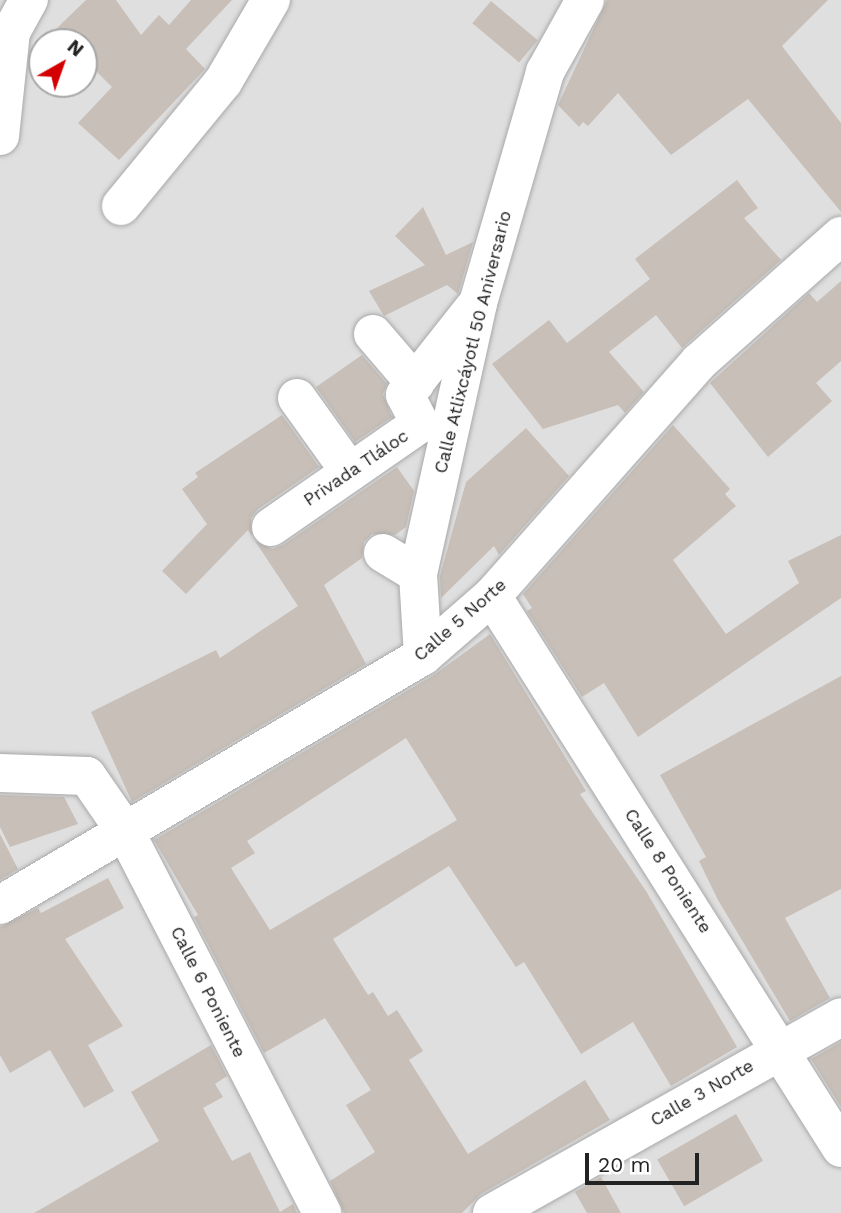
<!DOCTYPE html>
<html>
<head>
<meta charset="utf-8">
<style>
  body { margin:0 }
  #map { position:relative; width:841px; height:1213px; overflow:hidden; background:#f2efe9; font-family:"Work Sans",sans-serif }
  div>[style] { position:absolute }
  .residential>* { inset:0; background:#e0dfdf }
  .building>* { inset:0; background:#c7bfb8; transform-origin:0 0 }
  .roads { filter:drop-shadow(0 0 2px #a9a9a9) drop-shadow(0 0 2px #a9a9a9) }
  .street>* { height:38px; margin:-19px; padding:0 19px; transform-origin:19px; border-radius:19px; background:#fff }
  span { translate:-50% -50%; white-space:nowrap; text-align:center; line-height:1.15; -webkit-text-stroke:6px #fff; paint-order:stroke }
  .street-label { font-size:18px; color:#222 }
  .north { position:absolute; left:28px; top:28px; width:70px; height:70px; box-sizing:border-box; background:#fff; border:2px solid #a7a7a7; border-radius:50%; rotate:40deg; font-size:19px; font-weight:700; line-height:28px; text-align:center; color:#222 }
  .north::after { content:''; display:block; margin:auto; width:24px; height:32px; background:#d40000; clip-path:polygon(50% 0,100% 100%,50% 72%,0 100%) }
  .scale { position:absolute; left:585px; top:1153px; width:114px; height:32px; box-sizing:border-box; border:4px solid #222; border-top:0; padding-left:9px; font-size:21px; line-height:24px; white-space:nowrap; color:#222; -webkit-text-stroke:5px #fff; paint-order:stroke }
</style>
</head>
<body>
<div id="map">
  <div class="residential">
    <div style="clip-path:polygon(evenodd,0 0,841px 0,841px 1213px,0 1213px,0 0,42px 42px,84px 42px,84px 84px,42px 84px,42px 42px)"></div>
  </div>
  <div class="building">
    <div style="clip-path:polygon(86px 0,116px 0,141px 35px,159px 15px,169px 25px,191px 0,232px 0,186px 49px,205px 69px,119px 160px,78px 123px,112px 87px,84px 59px,84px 42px,67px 42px,55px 30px)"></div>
    <div style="clip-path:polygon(607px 0,828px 0,782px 46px,841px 123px,841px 212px,748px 99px,671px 155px,618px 93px,588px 126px,583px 122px,579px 127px,558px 105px)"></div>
    <div style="left:491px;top:1px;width:61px;height:29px;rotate:40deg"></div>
    <div style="clip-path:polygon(737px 180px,758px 208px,744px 218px,781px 260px,682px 348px,656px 315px,609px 352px,644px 392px,625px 413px,618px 405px,543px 429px,492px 364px,549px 320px,567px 343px,650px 279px,635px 259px)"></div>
    <div style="clip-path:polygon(423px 207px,446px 255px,473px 242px,458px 294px,447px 285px,384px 316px,369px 291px,425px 265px,395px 236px)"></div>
    <div style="clip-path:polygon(841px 281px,841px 361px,816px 383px,832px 401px,768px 457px,710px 383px,809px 293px,817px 302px)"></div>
    <div style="clip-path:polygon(362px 355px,387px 384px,383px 394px,392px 417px,355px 442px,316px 387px)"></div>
    <div style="clip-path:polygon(282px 415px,319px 467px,258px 509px,251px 518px,252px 536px,248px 530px,186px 594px,162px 571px,207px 524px,182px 489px,198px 477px,195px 473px)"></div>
    <div style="clip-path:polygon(673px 425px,730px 489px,725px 494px,736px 506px,673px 560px,726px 634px,799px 583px,788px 561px,841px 535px,841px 598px,638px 737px,604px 683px,582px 697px,527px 611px,532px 608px,523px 594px)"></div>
    <div style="clip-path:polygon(526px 428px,569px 476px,499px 555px,494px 546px,441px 598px,440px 576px,466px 482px)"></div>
    <div style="clip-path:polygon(397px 467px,414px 491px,406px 527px,395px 535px,372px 534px,364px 542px,362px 558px,324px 585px,366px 664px,132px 802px,91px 712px,216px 650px,220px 658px,298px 606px,255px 541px,272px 549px,283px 545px)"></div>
    <div style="clip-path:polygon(evenodd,490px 634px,586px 791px,580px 794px,646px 891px,737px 1047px,671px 1086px,633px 1022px,581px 1054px,524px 962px,516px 967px,449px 866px,333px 939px,368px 995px,373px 992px,388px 1016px,397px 1010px,423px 1051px,409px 1060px,468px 1154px,585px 1080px,610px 1120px,481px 1194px,462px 1213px,344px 1213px,330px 1181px,375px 1152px,346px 1105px,371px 1090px,325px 1018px,264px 1053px,194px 917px,198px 915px,154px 840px,434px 675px,490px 634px,406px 738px,457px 820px,270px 930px,231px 868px,255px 853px,247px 841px,406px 738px)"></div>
    <div style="clip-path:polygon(841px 676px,841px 889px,785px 918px,830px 998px,790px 1021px,718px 900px,699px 861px,706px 857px,660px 775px)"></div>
    <div style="clip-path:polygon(0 795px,64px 797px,78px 824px,10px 847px,0 827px)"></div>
    <div style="clip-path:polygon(0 834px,18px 869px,0 880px)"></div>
    <div style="clip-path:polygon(108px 878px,124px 908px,65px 939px,123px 1026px,88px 1045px,114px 1091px,84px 1108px,50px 1050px,10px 1073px,0 1055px,0 927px,38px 908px,41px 913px)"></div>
    <div style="clip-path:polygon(841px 1042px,841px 1107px,811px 1059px)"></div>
    <div style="clip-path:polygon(211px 1045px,227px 1076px,215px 1084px,223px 1097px,203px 1108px,232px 1161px,250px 1152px,280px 1212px,293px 1204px,297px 1213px,34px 1213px,159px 1141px,131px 1092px)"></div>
    <div style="left:736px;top:1114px;width:54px;height:91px;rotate:60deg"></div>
    <div style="clip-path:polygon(601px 1177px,621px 1213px,587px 1213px,575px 1192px)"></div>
  </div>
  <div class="roads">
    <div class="street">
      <div style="left:0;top:136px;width:105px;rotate:-84deg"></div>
      <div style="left:11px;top:32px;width:37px;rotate:-61deg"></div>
      <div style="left:121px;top:206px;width:161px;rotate:-50.6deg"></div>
      <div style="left:223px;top:82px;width:95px;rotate:-59.7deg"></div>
      <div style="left:373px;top:334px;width:65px;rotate:49.4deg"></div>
      <div style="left:297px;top:398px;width:91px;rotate:54.4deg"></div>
      <div style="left:271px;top:527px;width:181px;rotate:-34.7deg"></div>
      <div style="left:420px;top:424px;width:33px;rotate:-117deg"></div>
      <div style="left:405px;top:395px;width:110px;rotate:-51.7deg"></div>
      <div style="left:383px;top:553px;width:41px;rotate:31deg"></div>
      <div style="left:492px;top:596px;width:653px;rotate:57.7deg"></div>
      <div style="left:423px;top:656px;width:82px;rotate:-93.5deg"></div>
      <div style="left:418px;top:574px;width:278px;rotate:-77.5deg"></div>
      <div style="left:478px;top:303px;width:241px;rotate:-73.8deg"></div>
      <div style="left:545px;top:72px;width:82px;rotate:-60.9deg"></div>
      <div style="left:0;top:773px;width:87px;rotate:2deg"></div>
      <div style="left:87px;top:776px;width:67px;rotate:55.4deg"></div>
      <div style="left:125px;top:831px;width:430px;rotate:62.7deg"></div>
      <div style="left:0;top:905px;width:491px;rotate:-30.5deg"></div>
      <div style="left:423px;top:656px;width:91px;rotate:-41deg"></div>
      <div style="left:492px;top:596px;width:312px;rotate:-48.5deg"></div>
      <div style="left:699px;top:362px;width:190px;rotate:-41.6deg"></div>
      <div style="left:492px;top:1213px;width:400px;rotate:-29.3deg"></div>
    </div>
  </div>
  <div class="street-label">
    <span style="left:473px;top:342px;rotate:-76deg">Calle Atlixcáyotl 50 Aniversario</span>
    <span style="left:356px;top:468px;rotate:-34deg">Privada Tláloc</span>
    <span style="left:460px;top:620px;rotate:-41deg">Calle 5 Norte</span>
    <span style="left:668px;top:871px;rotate:57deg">Calle 8 Poniente</span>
    <span style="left:208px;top:992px;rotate:63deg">Calle 6 Poniente</span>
    <span style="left:702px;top:1093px;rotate:-30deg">Calle 3 Norte</span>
  </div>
  <div class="north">N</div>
  <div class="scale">20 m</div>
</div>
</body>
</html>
